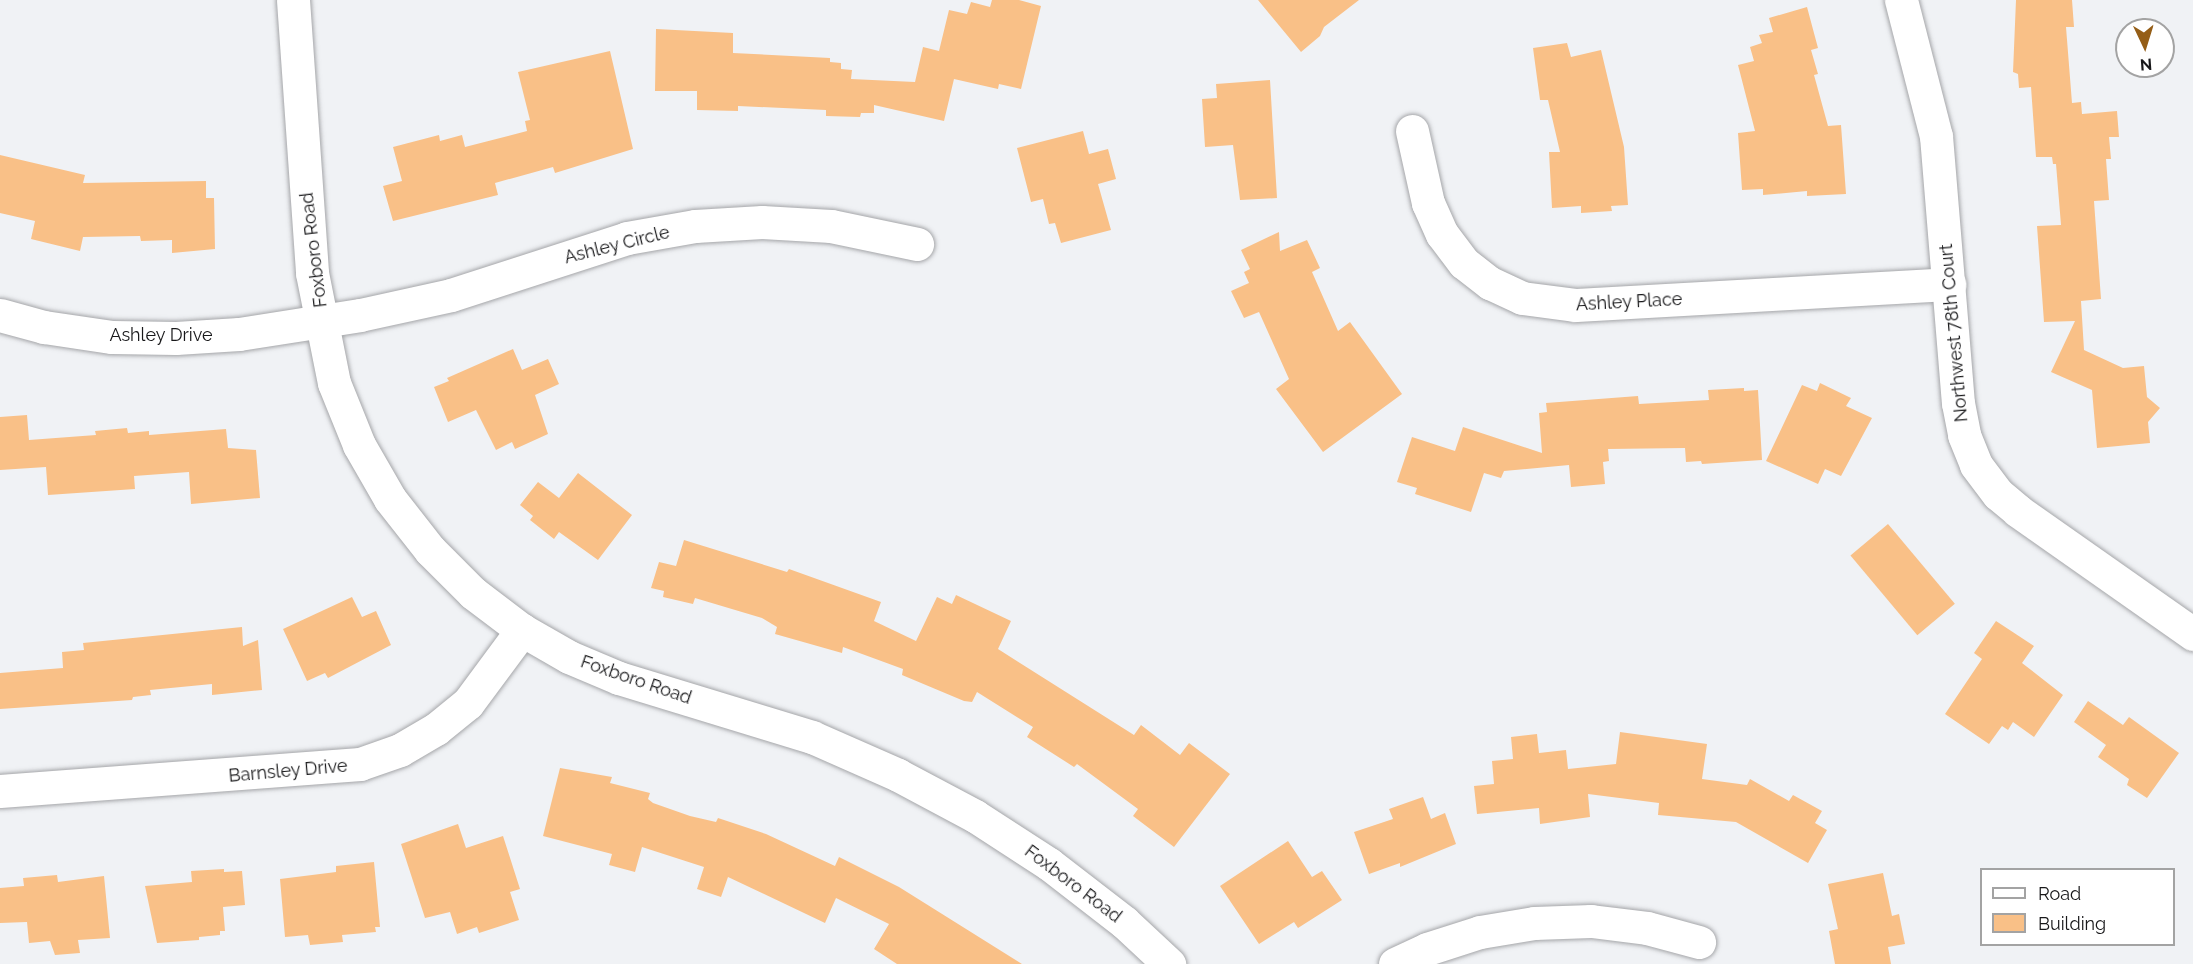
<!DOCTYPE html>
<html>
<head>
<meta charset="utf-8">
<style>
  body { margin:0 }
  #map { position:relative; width:2193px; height:964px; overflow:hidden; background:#f0f2f5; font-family:Raleway,sans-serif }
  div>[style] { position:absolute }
  .building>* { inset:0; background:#f9c087; transform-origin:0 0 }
  .roads { filter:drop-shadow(0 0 2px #a5a6a9) drop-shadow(0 0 2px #a5a6a9) }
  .minor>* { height:33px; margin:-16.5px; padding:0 16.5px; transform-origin:16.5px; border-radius:16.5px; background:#fff }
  span { translate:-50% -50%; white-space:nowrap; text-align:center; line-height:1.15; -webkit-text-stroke:4.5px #fff; paint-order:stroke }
  .street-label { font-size:18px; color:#18181a }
  .legend { position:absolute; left:1980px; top:868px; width:195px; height:78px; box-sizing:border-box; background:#fff; border:2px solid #a3a3a3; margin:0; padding:8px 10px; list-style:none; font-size:18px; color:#18181a }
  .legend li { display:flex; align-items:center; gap:12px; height:30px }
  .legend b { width:30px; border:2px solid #a3a3a3 }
  .north { position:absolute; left:2115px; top:18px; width:60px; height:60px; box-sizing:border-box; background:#fff; border:2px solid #a3a3a3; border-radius:50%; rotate:176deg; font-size:16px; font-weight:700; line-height:24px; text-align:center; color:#18181a }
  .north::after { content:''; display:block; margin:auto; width:21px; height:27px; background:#955e17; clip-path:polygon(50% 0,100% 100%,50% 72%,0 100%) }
</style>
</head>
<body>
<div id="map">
  <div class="building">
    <div style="clip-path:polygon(992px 0,1019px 0,1041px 6px,1021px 89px,999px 84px,998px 89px,954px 79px,944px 121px,874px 105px,874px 113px,861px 113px,860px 117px,826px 116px,826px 110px,738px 106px,738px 111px,697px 110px,697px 91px,655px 91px,656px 29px,733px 33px,733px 53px,830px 58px,830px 62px,841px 63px,841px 69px,852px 70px,851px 79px,915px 82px,923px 47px,939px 51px,949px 10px,967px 14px,971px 2px,990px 7px)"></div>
    <div style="clip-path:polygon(1258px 0,1359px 0,1324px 27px,1320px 36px,1301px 52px)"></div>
    <div style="clip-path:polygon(2016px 0,2072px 0,2074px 27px,2066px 27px,2072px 103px,2081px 102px,2082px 114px,2117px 111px,2119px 137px,2109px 137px,2111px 159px,2106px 159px,2109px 200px,2094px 201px,2101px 299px,2081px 301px,2084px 350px,2123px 368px,2144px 366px,2147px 397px,2160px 408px,2148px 422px,2150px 443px,2097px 448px,2092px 390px,2051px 372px,2075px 321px,2044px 322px,2037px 226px,2061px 225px,2056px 164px,2053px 164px,2052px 157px,2036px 157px,2031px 87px,2019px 88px,2018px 74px,2013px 72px)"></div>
    <div style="clip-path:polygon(1807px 7px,1818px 48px,1811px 50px,1818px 74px,1814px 75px,1828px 126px,1841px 125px,1846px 194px,1807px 196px,1807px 191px,1763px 195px,1763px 189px,1742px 190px,1738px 133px,1755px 131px,1738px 65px,1754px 61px,1750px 47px,1762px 43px,1759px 35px,1773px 32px,1769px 18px)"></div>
    <div style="clip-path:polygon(1567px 43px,1571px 57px,1601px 50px,1624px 147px,1628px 205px,1611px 206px,1612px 211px,1581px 213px,1581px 206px,1552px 208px,1549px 152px,1560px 152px,1548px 100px,1540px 100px,1533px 48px)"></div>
    <div style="clip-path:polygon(610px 51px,633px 149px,555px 173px,553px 167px,495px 183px,498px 195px,393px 221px,383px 186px,402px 181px,393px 147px,439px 135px,440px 141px,462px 135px,465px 147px,527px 131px,525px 121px,530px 120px,518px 72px)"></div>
    <div style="clip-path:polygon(1270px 80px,1277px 198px,1240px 200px,1233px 145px,1205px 147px,1202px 99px,1217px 98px,1216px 84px)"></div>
    <div style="clip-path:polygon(1083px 131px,1089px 154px,1108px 149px,1116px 179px,1098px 184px,1111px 230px,1061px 243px,1055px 223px,1049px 224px,1043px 199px,1031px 202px,1017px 148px)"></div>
    <div style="clip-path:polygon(0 155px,85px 175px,83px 183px,206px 181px,206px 198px,214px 198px,215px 249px,172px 253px,172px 240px,141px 241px,140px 236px,83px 237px,80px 251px,31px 239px,35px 221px,0 213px)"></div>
    <div style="clip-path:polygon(1279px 232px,1280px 251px,1307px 240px,1320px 268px,1312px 272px,1338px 331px,1350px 322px,1402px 394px,1323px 452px,1276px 389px,1289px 379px,1259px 312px,1244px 318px,1231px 291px,1249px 283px,1244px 272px,1250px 269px,1241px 250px)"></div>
    <div style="clip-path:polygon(513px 349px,522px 370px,548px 359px,559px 384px,535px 395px,548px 434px,515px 449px,512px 442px,496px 450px,476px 410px,448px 422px,434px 387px,449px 381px,447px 378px)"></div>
    <div style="clip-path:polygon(1820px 383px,1851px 398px,1846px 406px,1872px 418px,1841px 476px,1825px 469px,1818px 484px,1766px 461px,1802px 385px,1817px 391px)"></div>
    <div style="clip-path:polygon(1744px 388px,1744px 391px,1758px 390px,1762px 460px,1702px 464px,1701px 461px,1686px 462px,1685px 448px,1608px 449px,1609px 461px,1603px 462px,1605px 484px,1571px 487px,1569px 465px,1504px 471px,1501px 478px,1484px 473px,1471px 512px,1415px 494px,1417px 488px,1397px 482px,1412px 437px,1455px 451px,1463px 427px,1542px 453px,1539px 413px,1547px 412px,1546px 403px,1638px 396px,1639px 404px,1709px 400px,1708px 390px)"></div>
    <div style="clip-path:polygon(27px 415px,29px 440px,96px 435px,95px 431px,127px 428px,128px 433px,149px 431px,149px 435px,226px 429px,228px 448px,256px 450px,260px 498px,191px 504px,189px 472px,134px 476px,135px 489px,48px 495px,46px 467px,0 470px,0 417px)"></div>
    <div style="clip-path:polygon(578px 473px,632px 515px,598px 560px,559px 532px,554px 539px,530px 520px,533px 516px,520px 505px,538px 482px,559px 498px)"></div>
    <div style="left:1888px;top:524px;width:104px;height:49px;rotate:50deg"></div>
    <div style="clip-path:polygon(684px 540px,787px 572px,789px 569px,881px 602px,874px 621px,916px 641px,937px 597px,952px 604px,956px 595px,1011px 621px,998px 649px,1134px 735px,1141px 725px,1180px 755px,1189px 743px,1230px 774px,1174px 847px,1133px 816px,1138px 809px,1077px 764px,1074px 767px,1027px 737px,1033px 727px,977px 692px,972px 702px,964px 701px,902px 675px,903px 669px,843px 647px,842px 653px,775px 634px,777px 627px,762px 618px,695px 598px,693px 604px,663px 597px,664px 591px,651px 588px,659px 562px,676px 566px)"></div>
    <div style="clip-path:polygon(352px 597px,362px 617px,376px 611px,391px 645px,328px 678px,325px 673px,307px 681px,283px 629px)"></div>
    <div style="clip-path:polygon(1996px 621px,2034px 646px,2022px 663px,2063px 695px,2034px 737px,2013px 722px,2008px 730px,2002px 726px,1989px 744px,1945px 714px,1982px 659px,1974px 653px)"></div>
    <div style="clip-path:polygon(242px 627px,243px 646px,258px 640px,262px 690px,212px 695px,212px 684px,150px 690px,151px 695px,133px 697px,132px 700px,0 709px,0 673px,63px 668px,62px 652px,84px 650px,83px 643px)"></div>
    <div style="clip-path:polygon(2088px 701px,2123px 725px,2129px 717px,2179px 753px,2147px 798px,2127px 785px,2129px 779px,2098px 757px,2106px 745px,2074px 722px)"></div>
    <div style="clip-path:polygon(1620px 732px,1707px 744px,1702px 779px,1747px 785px,1750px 779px,1789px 801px,1793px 795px,1822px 811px,1815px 823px,1827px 830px,1808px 863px,1736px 822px,1658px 815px,1659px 803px,1588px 794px,1590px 817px,1540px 824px,1539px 808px,1477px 814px,1474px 786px,1494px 784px,1492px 761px,1513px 759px,1511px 737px,1537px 734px,1539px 753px,1566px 750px,1568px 769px,1616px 764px)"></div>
    <div style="clip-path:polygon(560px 768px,612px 777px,610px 783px,650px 793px,648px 799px,653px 803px,690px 816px,716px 822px,718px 818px,766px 834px,835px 866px,839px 857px,899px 887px,1022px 964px,897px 964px,874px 949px,889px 924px,836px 898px,825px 923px,728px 877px,721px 897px,697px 889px,704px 867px,642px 847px,635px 872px,609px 865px,612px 854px,543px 836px)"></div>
    <div style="clip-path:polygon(1423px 797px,1431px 819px,1445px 813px,1456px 844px,1400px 867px,1400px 863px,1369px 874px,1354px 832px,1393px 819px,1389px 809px)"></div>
    <div style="clip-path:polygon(458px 824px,466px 848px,503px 836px,520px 889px,510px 892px,519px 920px,479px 933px,477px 927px,457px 934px,450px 912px,425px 918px,401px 844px)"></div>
    <div style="clip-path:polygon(1288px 841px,1312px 877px,1322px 871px,1342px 900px,1298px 928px,1294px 922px,1259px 944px,1220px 886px)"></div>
    <div style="clip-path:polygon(374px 862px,380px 927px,375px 927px,376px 932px,342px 935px,343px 942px,310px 945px,308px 935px,285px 937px,280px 879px,336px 872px,336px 866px)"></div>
    <div style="clip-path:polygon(224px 869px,224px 872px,242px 871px,245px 905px,223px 907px,225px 931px,220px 931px,220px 935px,199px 937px,199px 940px,157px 943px,145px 886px,192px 882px,191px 871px)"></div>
    <div style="clip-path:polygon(1883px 873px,1892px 916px,1899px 914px,1905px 944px,1888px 947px,1891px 964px,1835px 964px,1829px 931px,1838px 929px,1828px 884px)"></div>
    <div style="clip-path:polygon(57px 875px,58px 882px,104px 876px,110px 938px,78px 940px,80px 953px,55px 955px,50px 941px,29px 943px,27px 922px,0 923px,0 888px,24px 886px,23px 878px)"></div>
  </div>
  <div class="roads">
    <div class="minor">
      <div style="left:293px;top:0;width:274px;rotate:86deg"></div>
      <div style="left:312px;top:273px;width:112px;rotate:78.7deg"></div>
      <div style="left:334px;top:383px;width:67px;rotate:68deg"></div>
      <div style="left:359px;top:445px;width:62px;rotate:60.1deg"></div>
      <div style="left:390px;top:499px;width:65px;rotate:51.9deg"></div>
      <div style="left:430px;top:550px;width:61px;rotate:45deg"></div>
      <div style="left:473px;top:593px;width:61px;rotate:37.1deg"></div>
      <div style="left:522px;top:630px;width:54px;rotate:29.9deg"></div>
      <div style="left:569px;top:657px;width:54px;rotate:22.8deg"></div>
      <div style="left:619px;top:678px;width:202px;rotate:17deg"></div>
      <div style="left:812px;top:737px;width:94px;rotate:23.8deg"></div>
      <div style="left:898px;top:775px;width:87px;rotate:28deg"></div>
      <div style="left:975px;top:816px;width:88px;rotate:33deg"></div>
      <div style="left:1049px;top:864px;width:95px;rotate:37.7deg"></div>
      <div style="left:1124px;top:922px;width:62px;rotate:43deg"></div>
      <div style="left:1901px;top:0;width:140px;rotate:75.6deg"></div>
      <div style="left:1936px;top:136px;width:268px;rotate:85.3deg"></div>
      <div style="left:1958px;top:403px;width:33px;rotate:79deg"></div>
      <div style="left:1964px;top:435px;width:32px;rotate:68deg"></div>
      <div style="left:1976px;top:465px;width:36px;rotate:53deg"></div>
      <div style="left:1998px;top:494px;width:26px;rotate:40deg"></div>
      <div style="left:2018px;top:511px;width:214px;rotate:35.1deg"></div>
      <div style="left:1412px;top:131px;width:74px;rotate:77.5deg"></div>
      <div style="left:1428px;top:203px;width:34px;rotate:66deg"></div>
      <div style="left:1442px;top:234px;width:36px;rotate:53deg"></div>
      <div style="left:1464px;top:263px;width:33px;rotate:38deg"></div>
      <div style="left:1490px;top:283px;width:35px;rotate:25deg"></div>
      <div style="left:1522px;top:298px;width:53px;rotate:7.5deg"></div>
      <div style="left:1575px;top:305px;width:375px;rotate:-3.2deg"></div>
      <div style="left:0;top:315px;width:46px;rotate:15.3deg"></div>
      <div style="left:44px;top:327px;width:69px;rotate:8.4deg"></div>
      <div style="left:112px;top:337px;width:64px;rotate:0.9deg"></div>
      <div style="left:176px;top:338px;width:63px;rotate:-3.6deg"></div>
      <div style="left:239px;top:334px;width:122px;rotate:-8.9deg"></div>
      <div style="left:360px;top:315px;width:93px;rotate:-12.4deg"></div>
      <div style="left:451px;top:295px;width:185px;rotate:-17.9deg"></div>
      <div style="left:627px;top:238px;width:69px;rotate:-10deg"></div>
      <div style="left:695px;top:226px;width:67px;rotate:-3.4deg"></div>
      <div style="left:762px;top:222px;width:69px;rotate:3.3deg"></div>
      <div style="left:831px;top:226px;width:88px;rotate:11.8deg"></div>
      <div style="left:0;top:791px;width:361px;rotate:-4.3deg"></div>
      <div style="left:360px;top:764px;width:42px;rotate:-19.3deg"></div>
      <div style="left:400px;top:750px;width:42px;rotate:-30.3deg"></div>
      <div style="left:436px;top:729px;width:41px;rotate:-39.1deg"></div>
      <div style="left:468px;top:703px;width:91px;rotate:-53.5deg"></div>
      <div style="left:1395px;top:964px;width:35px;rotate:-25deg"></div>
      <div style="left:1427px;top:949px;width:56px;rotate:-17.8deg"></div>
      <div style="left:1480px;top:932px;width:55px;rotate:-9.5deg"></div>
      <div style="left:1534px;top:923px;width:57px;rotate:-2deg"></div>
      <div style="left:1591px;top:921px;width:56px;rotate:7.1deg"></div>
      <div style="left:1647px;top:928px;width:54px;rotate:15.1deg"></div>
    </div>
  </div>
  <div class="street-label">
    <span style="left:617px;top:245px;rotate:-14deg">Ashley Circle</span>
    <span style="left:314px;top:250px;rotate:-97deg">Foxboro Road</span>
    <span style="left:1629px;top:302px;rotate:-3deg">Ashley Place</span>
    <span style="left:1954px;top:333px;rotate:-95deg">Northwest 78th Court</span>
    <span style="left:161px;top:335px">Ashley Drive</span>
    <span style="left:636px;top:680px;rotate:19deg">Foxboro Road</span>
    <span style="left:288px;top:771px;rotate:-5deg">Barnsley Drive</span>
    <span style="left:1073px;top:884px;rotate:37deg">Foxboro Road</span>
  </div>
  <ul class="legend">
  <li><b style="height:8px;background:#fff"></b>Road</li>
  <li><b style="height:16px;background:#f9c087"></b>Building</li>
  </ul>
  <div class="north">N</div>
</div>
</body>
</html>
